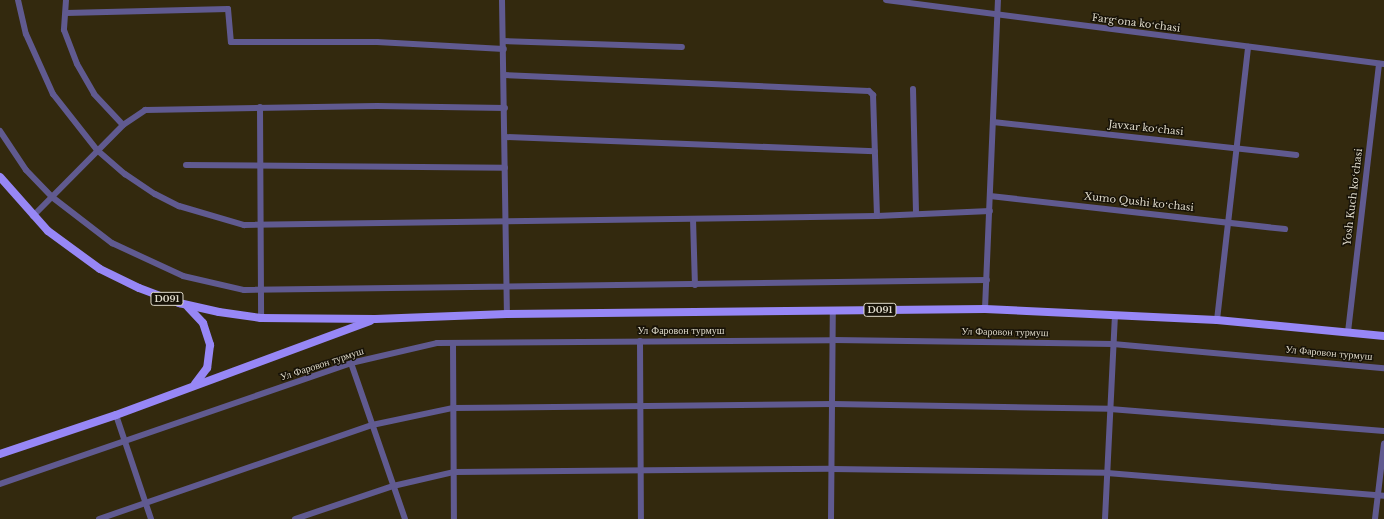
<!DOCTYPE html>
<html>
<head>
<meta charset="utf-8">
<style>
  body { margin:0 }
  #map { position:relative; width:1384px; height:519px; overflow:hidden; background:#33290e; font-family:"Libre Baskerville",serif }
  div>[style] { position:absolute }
  .minor>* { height:6px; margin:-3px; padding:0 3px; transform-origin:3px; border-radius:3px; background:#605a90 }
  .major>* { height:8px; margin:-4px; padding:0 4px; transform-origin:4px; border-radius:4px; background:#9787f6 }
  span { translate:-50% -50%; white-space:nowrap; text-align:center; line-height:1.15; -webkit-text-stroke:3px #171207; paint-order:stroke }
  .shield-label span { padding:1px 3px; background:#171207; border:1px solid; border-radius:3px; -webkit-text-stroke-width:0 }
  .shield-label { font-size:9px; color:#dfdaca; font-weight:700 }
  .street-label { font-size:10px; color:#dfdaca }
</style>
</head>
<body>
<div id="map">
  <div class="minor">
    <div style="left:18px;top:0;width:35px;rotate:77deg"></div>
    <div style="left:26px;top:34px;width:66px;rotate:65.8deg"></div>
    <div style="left:53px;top:94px;width:71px;rotate:51.8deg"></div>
    <div style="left:97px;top:150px;width:37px;rotate:41deg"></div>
    <div style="left:125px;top:174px;width:36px;rotate:34deg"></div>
    <div style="left:155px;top:194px;width:27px;rotate:27deg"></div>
    <div style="left:179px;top:206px;width:68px;rotate:16.3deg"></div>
    <div style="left:244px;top:225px;width:633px;rotate:-0.81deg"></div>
    <div style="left:877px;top:216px;width:113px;rotate:-2.5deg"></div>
    <div style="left:66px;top:0;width:30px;rotate:94deg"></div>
    <div style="left:64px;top:30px;width:36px;rotate:69deg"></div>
    <div style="left:77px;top:64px;width:34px;rotate:60deg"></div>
    <div style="left:94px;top:94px;width:42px;rotate:46.9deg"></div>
    <div style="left:502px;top:0;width:314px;rotate:89.1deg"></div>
    <div style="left:886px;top:0;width:502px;rotate:7.32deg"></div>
    <div style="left:66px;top:13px;width:162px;rotate:-1.4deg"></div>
    <div style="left:228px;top:9px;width:33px;rotate:85deg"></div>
    <div style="left:231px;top:42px;width:146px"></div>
    <div style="left:377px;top:42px;width:127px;rotate:3.2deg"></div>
    <div style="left:503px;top:41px;width:179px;rotate:1.9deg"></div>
    <div style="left:504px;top:75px;width:365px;rotate:2.5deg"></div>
    <div style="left:869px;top:91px;width:6px;rotate:45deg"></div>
    <div style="left:873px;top:95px;width:121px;rotate:88.1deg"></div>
    <div style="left:913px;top:89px;width:125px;rotate:88.6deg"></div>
    <div style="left:260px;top:107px;width:211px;rotate:89.7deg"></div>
    <div style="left:993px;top:122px;width:305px;rotate:6.2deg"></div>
    <div style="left:0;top:131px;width:47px;rotate:56.3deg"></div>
    <div style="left:26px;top:170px;width:37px;rotate:46deg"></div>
    <div style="left:52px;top:197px;width:76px;rotate:37.5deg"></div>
    <div style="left:112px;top:243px;width:78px;rotate:24.9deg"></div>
    <div style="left:183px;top:276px;width:63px;rotate:12.9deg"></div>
    <div style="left:244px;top:290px;width:743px;rotate:-0.77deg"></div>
    <div style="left:505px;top:137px;width:370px;rotate:2.2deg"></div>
    <div style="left:186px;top:165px;width:319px;rotate:0.5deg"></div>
    <div style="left:990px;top:196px;width:297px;rotate:6.4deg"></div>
    <div style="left:33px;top:216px;width:128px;rotate:-45.3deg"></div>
    <div style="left:123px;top:125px;width:27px;rotate:-34deg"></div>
    <div style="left:145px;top:110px;width:232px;rotate:-1deg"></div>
    <div style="left:377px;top:106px;width:128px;rotate:0.9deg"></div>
    <div style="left:693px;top:219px;width:66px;rotate:88.3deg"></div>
    <div style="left:985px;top:309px;width:309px;rotate:-87.6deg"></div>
    <div style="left:1217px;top:320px;width:275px;rotate:-83.5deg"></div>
    <div style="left:1348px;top:332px;width:270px;rotate:-83.4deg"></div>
    <div style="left:640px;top:341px;width:178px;rotate:89.7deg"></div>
    <div style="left:453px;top:343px;width:176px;rotate:89.7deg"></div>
    <div style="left:351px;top:363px;width:165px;rotate:70.9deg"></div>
    <div style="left:116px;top:415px;width:110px;rotate:71.4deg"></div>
    <div style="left:0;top:484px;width:371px;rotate:-19deg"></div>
    <div style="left:351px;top:363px;width:88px;rotate:-13.1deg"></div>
    <div style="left:437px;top:343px;width:396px;rotate:-0.4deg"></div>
    <div style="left:833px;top:340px;width:280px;rotate:0.8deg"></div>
    <div style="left:1113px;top:344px;width:272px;rotate:5.1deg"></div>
    <div style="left:99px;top:519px;width:289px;rotate:-19deg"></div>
    <div style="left:372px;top:425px;width:83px;rotate:-11.9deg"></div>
    <div style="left:453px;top:408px;width:380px;rotate:-0.6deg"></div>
    <div style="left:833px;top:404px;width:277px;rotate:1deg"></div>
    <div style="left:1110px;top:409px;width:275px;rotate:4.6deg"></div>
    <div style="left:295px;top:519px;width:103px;rotate:-18.6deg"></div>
    <div style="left:393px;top:486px;width:63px;rotate:-12.9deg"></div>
    <div style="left:454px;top:472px;width:378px;rotate:-0.5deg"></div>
    <div style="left:832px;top:469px;width:275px;rotate:0.8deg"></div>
    <div style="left:1107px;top:473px;width:278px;rotate:4.7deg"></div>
    <div style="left:831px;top:519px;width:209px;rotate:-89.5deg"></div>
    <div style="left:1105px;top:519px;width:204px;rotate:-87.2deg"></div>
    <div style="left:1375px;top:519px;width:76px;rotate:-83.2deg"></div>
  </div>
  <div class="major">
    <div style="left:0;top:177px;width:72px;rotate:48.4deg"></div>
    <div style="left:48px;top:231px;width:64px;rotate:36.2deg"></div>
    <div style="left:100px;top:269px;width:43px;rotate:26deg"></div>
    <div style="left:139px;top:288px;width:43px;rotate:20.6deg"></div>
    <div style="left:179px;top:303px;width:41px;rotate:12.7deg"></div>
    <div style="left:219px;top:312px;width:42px;rotate:8.1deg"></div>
    <div style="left:261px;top:318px;width:114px;rotate:0.5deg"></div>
    <div style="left:375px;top:319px;width:132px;rotate:-2.2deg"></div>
    <div style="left:507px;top:314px;width:478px;rotate:-0.6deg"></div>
    <div style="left:985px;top:309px;width:232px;rotate:2.7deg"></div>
    <div style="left:1217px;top:320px;width:168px;rotate:5.5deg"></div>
    <div style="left:188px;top:307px;width:22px;rotate:47deg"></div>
    <div style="left:203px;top:323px;width:23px;rotate:72deg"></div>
    <div style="left:210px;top:345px;width:23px;rotate:97deg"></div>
    <div style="left:207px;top:368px;width:20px;rotate:127deg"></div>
    <div style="left:0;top:454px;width:122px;rotate:-18.6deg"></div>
    <div style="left:116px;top:415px;width:271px;rotate:-20.3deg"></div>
  </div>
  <div class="shield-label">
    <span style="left:167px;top:299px">D091</span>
    <span style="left:880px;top:310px">D091</span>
  </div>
  <div class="street-label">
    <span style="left:1136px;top:23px;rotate:7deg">Fargʻona koʻchasi</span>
    <span style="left:1146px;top:128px;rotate:6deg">Javxar koʻchasi</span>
    <span style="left:1353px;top:197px;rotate:-83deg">Yosh Kuch koʻchasi</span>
    <span style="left:1139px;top:202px;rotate:6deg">Xumo Qushi koʻchasi</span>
    <span style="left:681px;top:331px">Ул Фаровон турмуш</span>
    <span style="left:1005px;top:332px;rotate:1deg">Ул Фаровон турмуш</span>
    <span style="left:1329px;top:353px;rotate:5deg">Ул Фаровон турмуш</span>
    <span style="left:322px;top:364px;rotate:-18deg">Ул Фаровон турмуш</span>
  </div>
</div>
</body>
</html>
